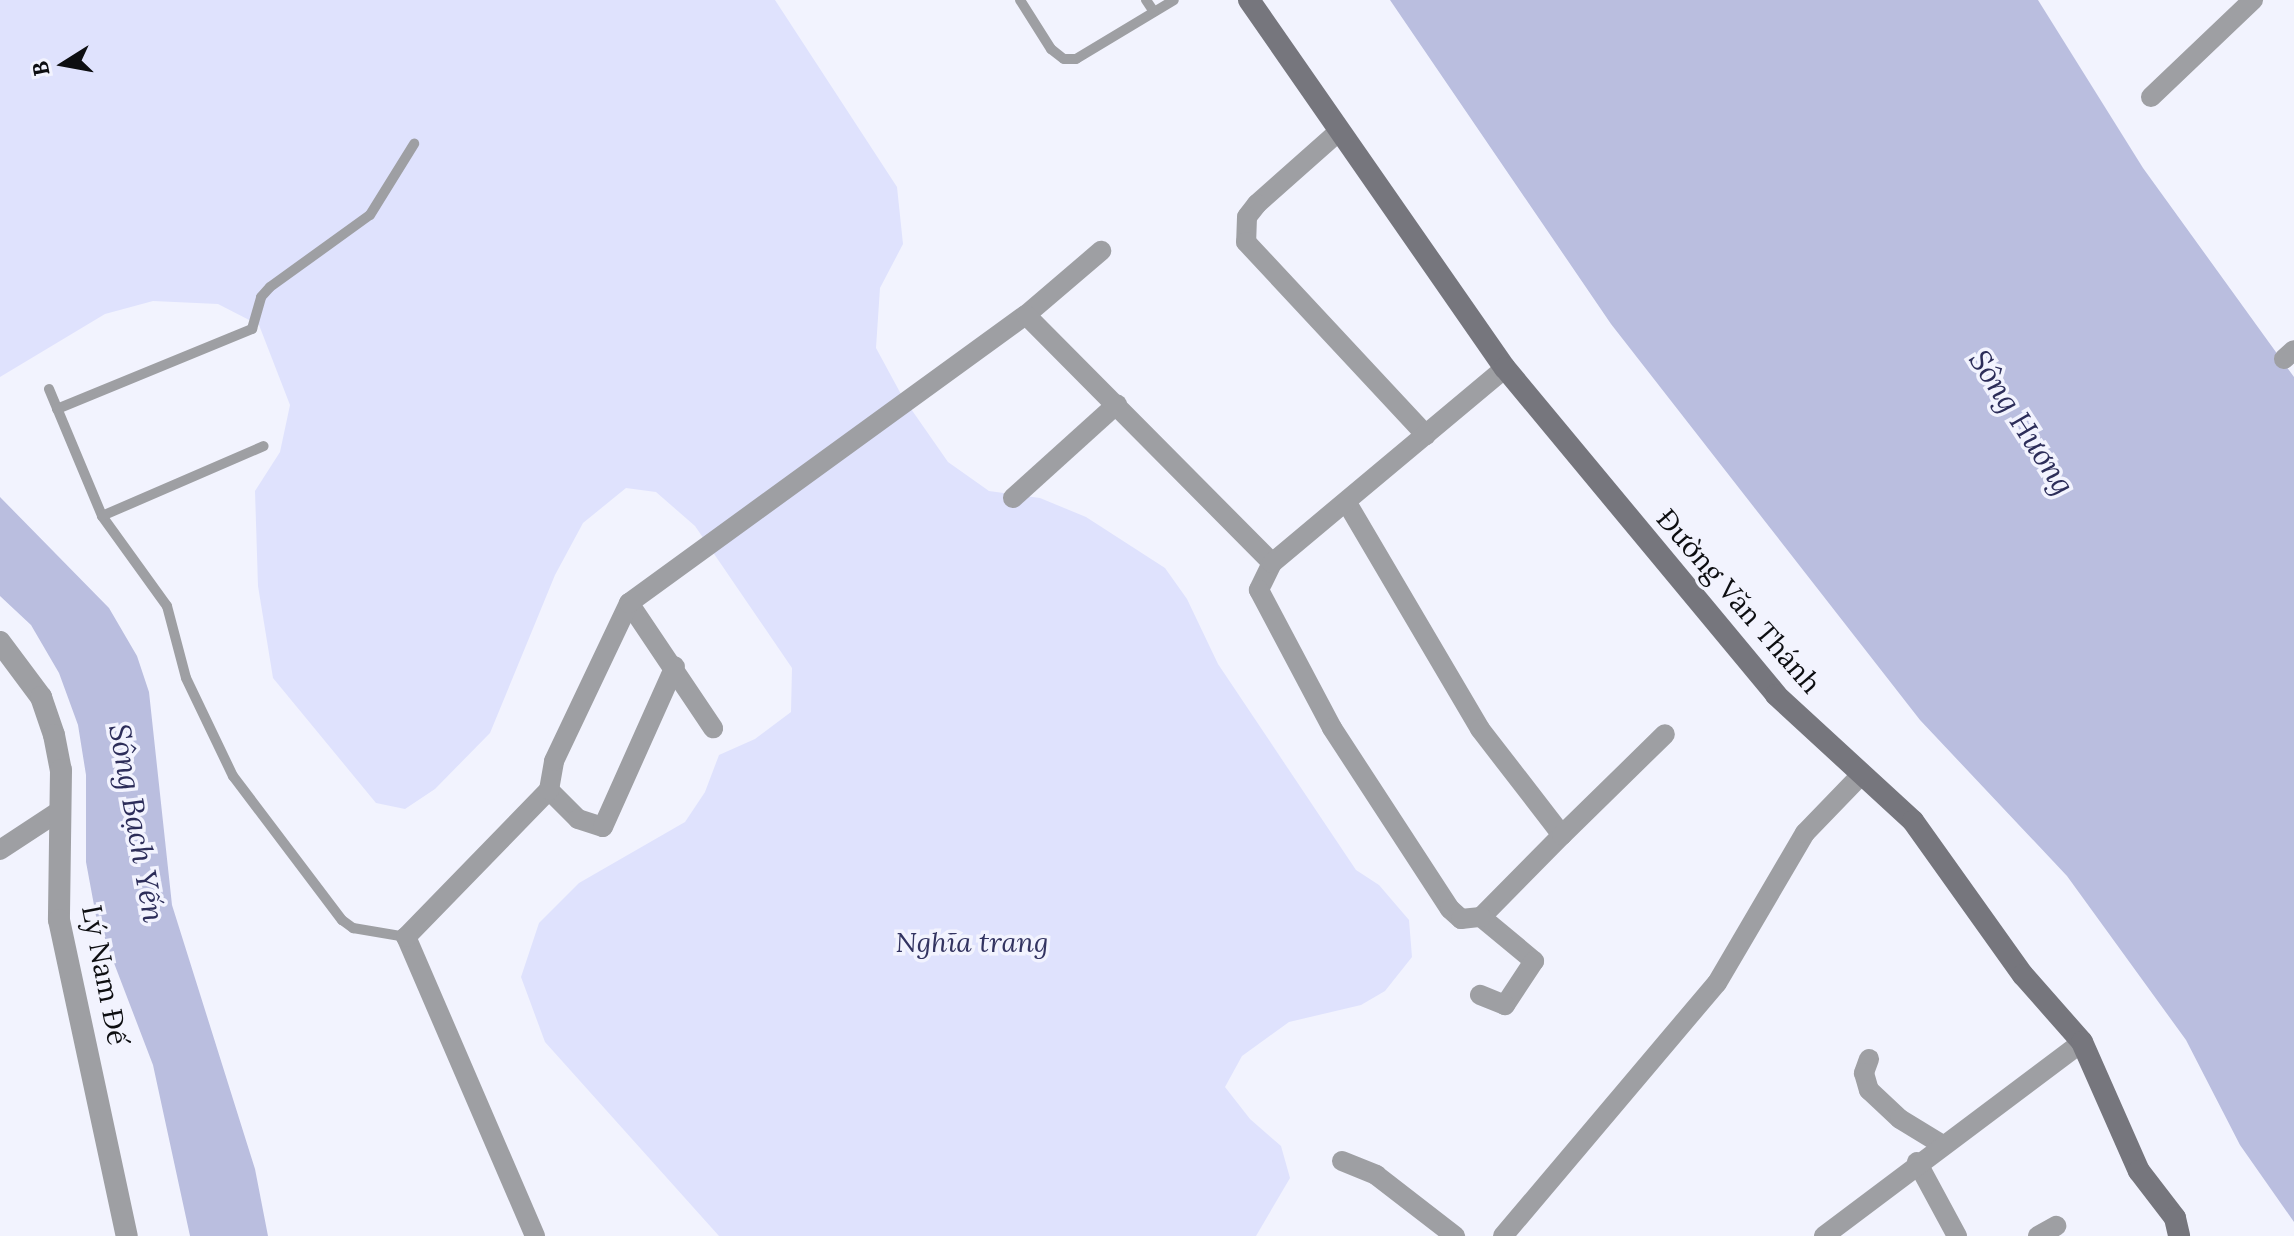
<!DOCTYPE html>
<html>
<head>
<meta charset="utf-8">
<style>
  body { margin:0 }
  #map { position:relative; width:2294px; height:1236px; overflow:hidden; background:#f2f3fe; font-family:Lora,serif }
  div>[style] { position:absolute }
  .green>* { inset:0; background:#dfe2fd }
  .water>* { inset:0; background:#babedf }
  .service>* { height:10px; margin:-5px; padding:0 5px; transform-origin:5px; border-radius:5px; background:#9e9fa3 }
  .minor>* { height:20px; margin:-10px; padding:0 10px; transform-origin:10px; border-radius:10px; background:#9e9fa3 }
  .tertiary>* { height:22px; margin:-11px; padding:0 11px; transform-origin:11px; border-radius:11px; background:#9e9fa3 }
  .secondary>* { height:22px; margin:-11px; padding:0 11px; transform-origin:11px; border-radius:11px; background:#76767d }
  span { translate:-50% -50%; white-space:nowrap; text-align:center; line-height:1.15; -webkit-text-stroke:7px #f2f3fe; paint-order:stroke }
  .street-label { font-size:28px; color:#0d0e11 }
  .park-label { font-size:28px; color:#333461; font-style:italic }
  .water-label { font-size:30px; color:#2c2d59; font-style:italic }
  .north { position:absolute; left:24px; top:24px; width:80px; height:80px; -webkit-text-stroke:6px #f2f3fe; paint-order:stroke; rotate:259deg; font-size:22px; font-weight:700; line-height:32px; text-align:center; color:#0d0e11 }
  .north::after { content:''; display:block; margin:auto; width:28px; height:36px; background:#0d0e11; clip-path:polygon(50% 0,100% 100%,50% 72%,0 100%) }
</style>
</head>
<body>
<div id="map">
  <div class="green">
    <div style="clip-path:polygon(0 0,775px 0,897px 187px,903px 244px,880px 288px,876px 348px,902px 396px,948px 462px,989px 491px,1040px 498px,1086px 517px,1165px 568px,1187px 599px,1218px 664px,1356px 870px,1379px 885px,1409px 920px,1412px 957px,1385px 991px,1361px 1005px,1289px 1022px,1242px 1056px,1225px 1087px,1250px 1119px,1281px 1146px,1290px 1178px,1256px 1236px,719px 1236px,545px 1042px,521px 977px,539px 923px,579px 883px,685px 822px,705px 792px,719px 755px,755px 739px,791px 712px,792px 668px,695px 526px,656px 492px,626px 488px,583px 523px,555px 575px,490px 733px,435px 789px,405px 809px,376px 803px,273px 678px,258px 586px,255px 491px,280px 452px,290px 405px,259px 325px,218px 304px,153px 301px,105px 314px,0 377px)"></div>
  </div>
  <div class="water">
    <div style="clip-path:polygon(1390px 0,2038px 0,2143px 168px,2294px 377px,2294px 1222px,2240px 1145px,2186px 1040px,2067px 876px,1920px 720px,1611px 324px)"></div>
    <div style="clip-path:polygon(0 497px,109px 608px,137px 656px,149px 692px,172px 905px,255px 1169px,268px 1236px,190px 1236px,153px 1065px,96px 916px,86px 862px,86px 775px,78px 725px,59px 673px,31px 625px,0 596px)"></div>
  </div>
  <div class="service">
    <div style="left:1020px;top:0;width:58px;rotate:57.7deg"></div>
    <div style="left:1051px;top:49px;width:16px;rotate:38deg"></div>
    <div style="left:1064px;top:59px;width:12px"></div>
    <div style="left:1076px;top:59px;width:114px;rotate:-31deg"></div>
    <div style="left:1146px;top:0;width:14px;rotate:56deg"></div>
    <div style="left:49px;top:389px;width:138px;rotate:67.3deg"></div>
    <div style="left:102px;top:516px;width:111px;rotate:54.2deg"></div>
    <div style="left:167px;top:606px;width:74px;rotate:75.2deg"></div>
    <div style="left:186px;top:678px;width:109px;rotate:64.4deg"></div>
    <div style="left:233px;top:776px;width:181px;rotate:52.9deg"></div>
    <div style="left:342px;top:920px;width:14px;rotate:36deg"></div>
    <div style="left:353px;top:928px;width:54px;rotate:9.6deg"></div>
    <div style="left:57px;top:409px;width:211px;rotate:-22.3deg"></div>
    <div style="left:252px;top:329px;width:33px;rotate:-74deg"></div>
    <div style="left:261px;top:297px;width:13px;rotate:-48deg"></div>
    <div style="left:270px;top:287px;width:123px;rotate:-35.8deg"></div>
    <div style="left:370px;top:215px;width:84px;rotate:-58.2deg"></div>
    <div style="left:102px;top:516px;width:176px;rotate:-23.4deg"></div>
  </div>
  <div class="minor">
    <div style="left:2151px;top:97px;width:141px;rotate:-43.6deg"></div>
    <div style="left:1337px;top:133px;width:107px;rotate:138.4deg"></div>
    <div style="left:1257px;top:204px;width:16px;rotate:128deg"></div>
    <div style="left:1247px;top:217px;width:25px;rotate:92deg"></div>
    <div style="left:1246px;top:242px;width:264px;rotate:47deg"></div>
    <div style="left:1026px;top:315px;width:99px;rotate:-40.5deg"></div>
    <div style="left:2284px;top:359px;width:13px;rotate:-42deg"></div>
    <div style="left:1013px;top:498px;width:140px;rotate:-42.1deg"></div>
    <div style="left:1347px;top:503px;width:262px;rotate:59.5deg"></div>
    <div style="left:1480px;top:729px;width:134px;rotate:52.3deg"></div>
    <div style="left:1562px;top:835px;width:115px;rotate:134.6deg"></div>
    <div style="left:1481px;top:917px;width:69px;rotate:39.7deg"></div>
    <div style="left:1534px;top:961px;width:53px;rotate:123.4deg"></div>
    <div style="left:1505px;top:1005px;width:27px;rotate:-158deg"></div>
    <div style="left:1272px;top:563px;width:30px;rotate:116deg"></div>
    <div style="left:1259px;top:590px;width:156px;rotate:62.1deg"></div>
    <div style="left:1332px;top:728px;width:216px;rotate:56.9deg"></div>
    <div style="left:1450px;top:909px;width:15px;rotate:42deg"></div>
    <div style="left:1461px;top:919px;width:20px;rotate:-6deg"></div>
    <div style="left:629px;top:603px;width:151px;rotate:56.1deg"></div>
    <div style="left:549px;top:790px;width:41px;rotate:45deg"></div>
    <div style="left:578px;top:819px;width:26px;rotate:18deg"></div>
    <div style="left:603px;top:827px;width:176px;rotate:-65.9deg"></div>
    <div style="left:1562px;top:835px;width:144px;rotate:-44.4deg"></div>
    <div style="left:0;top:850px;width:73px;rotate:-33.3deg"></div>
    <div style="left:1869px;top:1059px;width:15px;rotate:110deg"></div>
    <div style="left:1864px;top:1073px;width:18px;rotate:74deg"></div>
    <div style="left:1869px;top:1090px;width:42px;rotate:43.1deg"></div>
    <div style="left:1900px;top:1119px;width:48px;rotate:31.4deg"></div>
    <div style="left:1342px;top:1161px;width:37px;rotate:22deg"></div>
    <div style="left:1376px;top:1175px;width:100px;rotate:37.7deg"></div>
    <div style="left:1917px;top:1162px;width:84px;rotate:61.6deg"></div>
    <div style="left:535px;top:1236px;width:326px;rotate:-113.3deg"></div>
    <div style="left:406px;top:937px;width:205px;rotate:-45.8deg"></div>
    <div style="left:549px;top:790px;width:29px;rotate:-80deg"></div>
    <div style="left:554px;top:761px;width:175px;rotate:-64.6deg"></div>
    <div style="left:629px;top:603px;width:490px;rotate:-36deg"></div>
    <div style="left:1026px;top:315px;width:349px;rotate:45.2deg"></div>
    <div style="left:1272px;top:563px;width:304px;rotate:-39.9deg"></div>
    <div style="left:1503px;top:1236px;width:331px;rotate:-49.8deg"></div>
    <div style="left:1717px;top:983px;width:174px;rotate:-59.6deg"></div>
    <div style="left:1805px;top:833px;width:81px;rotate:-46deg"></div>
    <div style="left:1824px;top:1236px;width:323px;rotate:-36.9deg"></div>
    <div style="left:2038px;top:1236px;width:21px;rotate:-29deg"></div>
  </div>
  <div class="tertiary">
    <div style="left:0;top:642px;width:69px;rotate:53.3deg"></div>
    <div style="left:41px;top:697px;width:40px;rotate:71.1deg"></div>
    <div style="left:54px;top:735px;width:36px;rotate:79deg"></div>
    <div style="left:61px;top:770px;width:150px;rotate:90.8deg"></div>
    <div style="left:59px;top:920px;width:323px;rotate:77.9deg"></div>
  </div>
  <div class="secondary">
    <div style="left:1249px;top:0;width:448px;rotate:55.2deg"></div>
    <div style="left:1505px;top:368px;width:425px;rotate:50.3deg"></div>
    <div style="left:1776px;top:695px;width:186px;rotate:42.6deg"></div>
    <div style="left:1913px;top:821px;width:189px;rotate:54.5deg"></div>
    <div style="left:2023px;top:975px;width:89px;rotate:48.6deg"></div>
    <div style="left:2082px;top:1042px;width:141px;rotate:66.2deg"></div>
    <div style="left:2139px;top:1171px;width:59px;rotate:52.5deg"></div>
    <div style="left:2175px;top:1218px;width:18px;rotate:77deg"></div>
  </div>
  <div class="street-label">
    <span style="left:1739px;top:601px;rotate:49deg">Đường Văn Thánh</span>
    <span style="left:105px;top:975px;rotate:79deg">Lý Nam Đế</span>
  </div>
  <div class="park-label">
    <span style="left:972px;top:942px">Nghĩa trang</span>
  </div>
  <div class="water-label">
    <span style="left:2022px;top:422px;rotate:57deg">Sông Hương</span>
    <span style="left:137px;top:823px;rotate:80deg">Sông Bạch Yến</span>
  </div>
  <div class="north">B</div>
</div>
</body>
</html>
